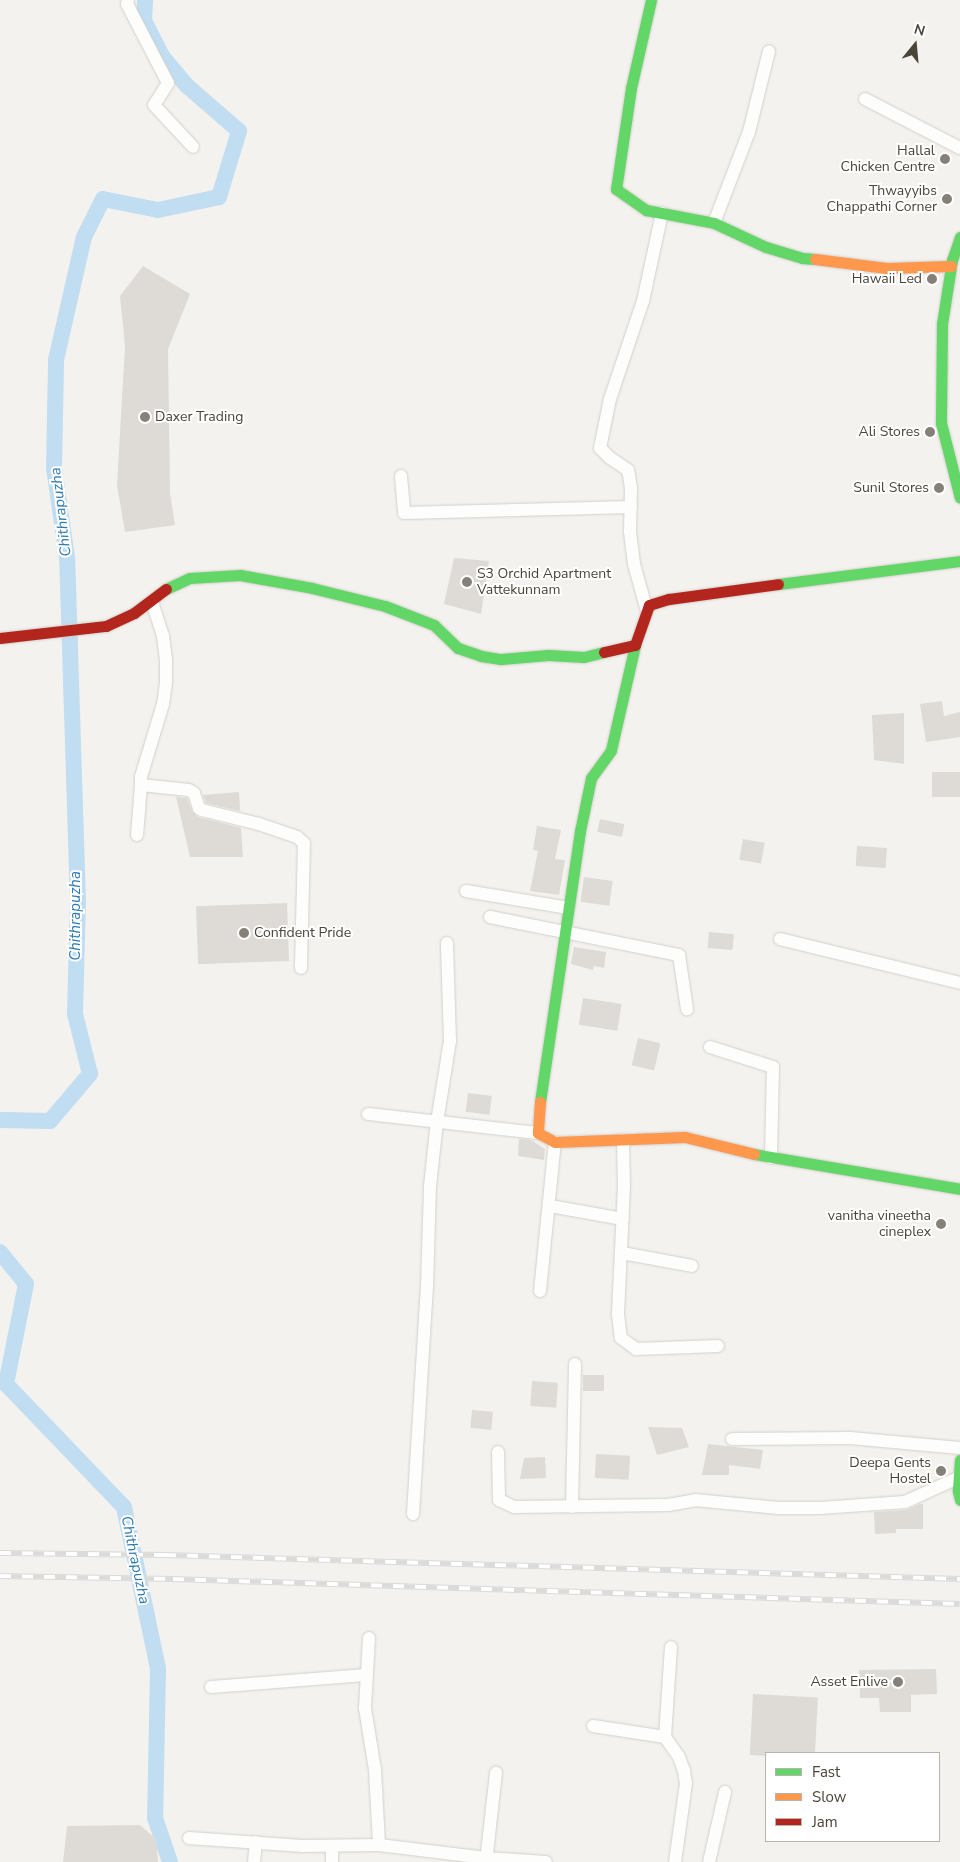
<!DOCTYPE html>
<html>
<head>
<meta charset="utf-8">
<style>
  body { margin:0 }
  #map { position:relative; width:960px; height:1862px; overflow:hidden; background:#f4f2ee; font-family:"Nunito Sans",sans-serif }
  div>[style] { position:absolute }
  .canal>* { height:16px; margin:-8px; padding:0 8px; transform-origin:8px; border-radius:8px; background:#c0ddf1 }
  .building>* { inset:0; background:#dedbd6; transform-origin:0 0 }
  .roads { filter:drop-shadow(0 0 1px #d2d0cb) drop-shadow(0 0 1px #d2d0cb) }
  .street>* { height:12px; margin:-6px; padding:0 6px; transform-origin:6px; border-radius:6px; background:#fdfdfc }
  .fast>* { height:11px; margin:-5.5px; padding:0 5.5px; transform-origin:5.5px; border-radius:5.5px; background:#63d668 }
  .slow>* { height:11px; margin:-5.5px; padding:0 5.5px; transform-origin:5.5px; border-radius:5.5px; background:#ff974d }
  .jam>* { height:11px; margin:-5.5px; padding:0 5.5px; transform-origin:5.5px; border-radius:5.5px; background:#b3261e }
  .rail>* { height:5.5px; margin-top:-2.75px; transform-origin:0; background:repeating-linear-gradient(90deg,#fff 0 11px,#dbdbda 0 22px); box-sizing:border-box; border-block:1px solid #dbdbda }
  .dots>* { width:14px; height:14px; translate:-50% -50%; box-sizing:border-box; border:2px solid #fff; border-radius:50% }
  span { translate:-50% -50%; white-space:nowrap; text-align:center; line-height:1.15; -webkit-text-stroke:4px #fff; paint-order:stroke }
  .poi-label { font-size:14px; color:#4b4439 }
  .right { translate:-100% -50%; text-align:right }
  .left { translate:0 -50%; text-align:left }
  .water-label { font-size:15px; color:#2e7ab2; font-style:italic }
  .legend { position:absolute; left:765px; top:1752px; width:175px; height:90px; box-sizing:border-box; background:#fff; border:1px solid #b7b4b0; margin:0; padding:6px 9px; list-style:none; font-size:15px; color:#4b4439 }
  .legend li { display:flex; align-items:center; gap:10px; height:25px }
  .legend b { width:25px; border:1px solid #b7b4b0 }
  .north { position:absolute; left:890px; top:20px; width:50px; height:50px; -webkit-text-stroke:4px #fff; paint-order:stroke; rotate:17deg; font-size:14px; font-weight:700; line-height:20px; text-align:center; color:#4b4439 }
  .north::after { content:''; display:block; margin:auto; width:18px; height:22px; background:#4b4439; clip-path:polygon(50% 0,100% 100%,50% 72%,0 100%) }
</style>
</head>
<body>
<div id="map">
  <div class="canal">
    <div style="left:0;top:1120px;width:50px;rotate:1.1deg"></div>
    <div style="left:50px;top:1121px;width:62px;rotate:-49.6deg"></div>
    <div style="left:90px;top:1074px;width:62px;rotate:-104deg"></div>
    <div style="left:75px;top:1014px;width:111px;rotate:-88.5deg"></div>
    <div style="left:78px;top:903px;width:345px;rotate:-91.8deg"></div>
    <div style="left:67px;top:558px;width:91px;rotate:-98.2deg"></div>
    <div style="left:54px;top:468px;width:108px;rotate:-88.9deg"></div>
    <div style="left:56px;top:360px;width:126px;rotate:-77.2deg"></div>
    <div style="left:84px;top:237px;width:42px;rotate:-63.4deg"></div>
    <div style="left:103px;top:199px;width:56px;rotate:11.3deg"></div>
    <div style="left:158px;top:210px;width:62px;rotate:-12deg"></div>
    <div style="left:219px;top:197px;width:69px;rotate:-73.1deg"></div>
    <div style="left:239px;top:131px;width:69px;rotate:-139.1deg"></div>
    <div style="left:187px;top:86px;width:39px;rotate:-130deg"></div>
    <div style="left:162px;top:56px;width:39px;rotate:-117deg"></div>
    <div style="left:144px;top:21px;width:21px;rotate:-87deg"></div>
    <div style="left:0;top:1252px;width:41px;rotate:50.9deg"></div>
    <div style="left:26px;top:1284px;width:102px;rotate:101.3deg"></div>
    <div style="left:6px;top:1384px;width:170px;rotate:46.2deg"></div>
    <div style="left:124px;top:1507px;width:165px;rotate:78.1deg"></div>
    <div style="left:158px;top:1668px;width:150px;rotate:91.1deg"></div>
    <div style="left:155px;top:1818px;width:46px;rotate:71.2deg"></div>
  </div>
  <div class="building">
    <div style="clip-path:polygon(143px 266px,190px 294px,168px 349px,170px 493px,175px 525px,125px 532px,117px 485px,125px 346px,120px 296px)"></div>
    <div style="clip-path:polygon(454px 558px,489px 561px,481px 614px,444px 604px)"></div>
    <div style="clip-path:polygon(942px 701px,944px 716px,960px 712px,960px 737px,926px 742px,920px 704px)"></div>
    <div style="clip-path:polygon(904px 713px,904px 764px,874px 760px,872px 715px)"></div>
    <div style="left:932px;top:772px;width:28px;height:25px"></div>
    <div style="clip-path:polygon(239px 792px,240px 811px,206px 803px,203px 795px)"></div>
    <div style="clip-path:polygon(176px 797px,187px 798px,192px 811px,198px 817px,241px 828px,243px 857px,190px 857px)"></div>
    <div style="left:600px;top:819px;width:25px;height:13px;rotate:12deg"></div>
    <div style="clip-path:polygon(537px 826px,561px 830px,555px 859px,565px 860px,559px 895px,530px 891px,538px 851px,533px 850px)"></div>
    <div style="left:743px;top:839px;width:22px;height:21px;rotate:10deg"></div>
    <div style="left:857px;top:846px;width:30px;height:20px;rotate:4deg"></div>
    <div style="left:584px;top:877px;width:29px;height:25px;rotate:8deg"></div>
    <div style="left:287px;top:903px;width:58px;height:91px;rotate:88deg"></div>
    <div style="left:709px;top:932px;width:25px;height:16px;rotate:5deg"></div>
    <div style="clip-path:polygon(574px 947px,606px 952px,604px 968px,594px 966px,593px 970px,571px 964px)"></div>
    <div style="left:583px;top:998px;width:39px;height:27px;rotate:9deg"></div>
    <div style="left:638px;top:1038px;width:23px;height:28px;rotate:13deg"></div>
    <div style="left:468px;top:1093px;width:24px;height:19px;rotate:7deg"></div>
    <div style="clip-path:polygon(519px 1139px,531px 1140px,545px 1149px,544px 1160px,518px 1156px)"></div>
    <div style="left:583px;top:1375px;width:21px;height:16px"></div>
    <div style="left:532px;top:1381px;width:26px;height:25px;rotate:4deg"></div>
    <div style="left:472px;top:1410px;width:21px;height:18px;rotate:5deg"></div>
    <div style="clip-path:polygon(648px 1427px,682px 1428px,689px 1447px,657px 1455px)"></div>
    <div style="clip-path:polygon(708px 1444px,763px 1450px,760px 1469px,729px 1465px,729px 1475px,702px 1475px)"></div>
    <div style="left:596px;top:1454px;width:34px;height:24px;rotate:3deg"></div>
    <div style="clip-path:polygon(545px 1457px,546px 1478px,520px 1479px,524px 1458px)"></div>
    <div style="clip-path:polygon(920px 1504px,923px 1504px,923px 1529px,896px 1529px,896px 1533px,875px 1534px,874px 1512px,906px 1510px)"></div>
    <div style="clip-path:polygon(936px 1669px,937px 1694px,911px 1695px,911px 1712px,880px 1712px,879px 1698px,860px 1698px,859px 1670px)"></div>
    <div style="left:753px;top:1694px;width:65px;height:61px;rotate:3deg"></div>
    <div style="clip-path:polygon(140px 1825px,156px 1839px,158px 1862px,63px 1862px,67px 1826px)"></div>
  </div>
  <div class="roads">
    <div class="street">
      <div style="left:128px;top:0;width:4px;rotate:104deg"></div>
      <div style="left:127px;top:4px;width:89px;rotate:62.6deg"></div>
      <div style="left:168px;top:83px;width:26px;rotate:122deg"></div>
      <div style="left:154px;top:105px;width:57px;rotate:47.1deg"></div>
      <div style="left:865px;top:99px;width:107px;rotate:27.3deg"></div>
      <div style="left:714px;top:223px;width:97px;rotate:-69deg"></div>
      <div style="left:749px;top:132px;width:83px;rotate:-76.1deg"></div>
      <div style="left:401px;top:476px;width:37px;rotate:85deg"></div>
      <div style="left:404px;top:513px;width:227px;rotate:-1.5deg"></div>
      <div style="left:152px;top:602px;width:36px;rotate:72deg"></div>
      <div style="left:163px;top:636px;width:24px;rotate:83deg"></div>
      <div style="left:166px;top:660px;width:23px;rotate:90deg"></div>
      <div style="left:166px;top:683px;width:21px;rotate:98deg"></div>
      <div style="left:163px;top:704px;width:76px;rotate:106.8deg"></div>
      <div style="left:141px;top:777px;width:8px;rotate:90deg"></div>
      <div style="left:141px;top:785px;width:48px;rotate:5.9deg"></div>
      <div style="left:189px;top:790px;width:6px;rotate:31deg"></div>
      <div style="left:194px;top:793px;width:16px;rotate:72deg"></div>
      <div style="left:199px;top:808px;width:4px;rotate:34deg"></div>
      <div style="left:202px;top:810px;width:59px;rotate:13.8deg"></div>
      <div style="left:259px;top:824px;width:40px;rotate:18.9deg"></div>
      <div style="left:297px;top:837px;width:9px;rotate:41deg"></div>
      <div style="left:304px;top:843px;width:125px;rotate:91.4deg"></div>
      <div style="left:647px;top:611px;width:49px;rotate:-105.5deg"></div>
      <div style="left:634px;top:564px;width:32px;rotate:-97deg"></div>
      <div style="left:630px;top:532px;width:44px;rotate:-88.7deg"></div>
      <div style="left:631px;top:488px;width:18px;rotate:-99deg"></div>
      <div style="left:628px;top:470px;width:22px;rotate:-146deg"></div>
      <div style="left:610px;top:458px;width:14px;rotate:-135deg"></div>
      <div style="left:600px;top:448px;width:50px;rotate:-78.5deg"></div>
      <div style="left:610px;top:399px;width:103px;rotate:-71.4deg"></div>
      <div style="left:643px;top:301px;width:90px;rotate:-77.8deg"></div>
      <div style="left:137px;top:835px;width:50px;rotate:-85.4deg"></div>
      <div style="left:466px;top:891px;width:104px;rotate:9.4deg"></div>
      <div style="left:490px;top:917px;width:193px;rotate:11.4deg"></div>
      <div style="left:679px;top:955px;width:55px;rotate:81.6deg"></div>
      <div style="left:780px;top:939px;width:185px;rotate:13.7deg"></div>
      <div style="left:710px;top:1047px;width:66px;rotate:17.6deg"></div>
      <div style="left:773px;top:1067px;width:91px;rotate:91.3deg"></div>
      <div style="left:368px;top:1114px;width:171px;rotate:6.4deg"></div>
      <div style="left:623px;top:1140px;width:46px;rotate:88.8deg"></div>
      <div style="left:624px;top:1186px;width:129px;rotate:92.7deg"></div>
      <div style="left:618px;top:1315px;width:23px;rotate:83deg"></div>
      <div style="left:621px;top:1338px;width:19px;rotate:36deg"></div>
      <div style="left:636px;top:1349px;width:82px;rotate:-2.1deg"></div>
      <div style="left:550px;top:1206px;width:74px;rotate:10.1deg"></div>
      <div style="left:622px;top:1253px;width:71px;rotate:10.5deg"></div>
      <div style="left:540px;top:1291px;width:150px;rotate:-84.3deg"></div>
      <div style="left:732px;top:1439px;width:118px;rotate:-0.5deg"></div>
      <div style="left:850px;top:1438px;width:110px;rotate:5.2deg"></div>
      <div style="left:498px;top:1452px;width:48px;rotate:88.8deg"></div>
      <div style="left:499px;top:1500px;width:17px;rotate:25deg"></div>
      <div style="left:514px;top:1507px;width:154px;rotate:-0.7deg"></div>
      <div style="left:668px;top:1505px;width:27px;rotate:-10deg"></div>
      <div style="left:695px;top:1500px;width:84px;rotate:5.4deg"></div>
      <div style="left:779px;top:1508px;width:41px"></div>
      <div style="left:820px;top:1508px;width:85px;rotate:-4deg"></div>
      <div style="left:905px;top:1502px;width:58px;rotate:-24.4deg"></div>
      <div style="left:572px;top:1507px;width:143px;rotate:-88.8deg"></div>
      <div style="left:413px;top:1514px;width:227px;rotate:-86.5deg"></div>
      <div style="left:427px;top:1287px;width:101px;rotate:-88.3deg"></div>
      <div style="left:430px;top:1186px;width:64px;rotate:-83.8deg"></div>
      <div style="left:437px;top:1122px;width:82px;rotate:-80.9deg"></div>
      <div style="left:450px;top:1041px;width:98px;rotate:-91.8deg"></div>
      <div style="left:369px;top:1638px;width:70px;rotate:93.3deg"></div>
      <div style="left:365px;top:1708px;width:63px;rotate:80.8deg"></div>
      <div style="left:375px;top:1770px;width:75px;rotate:86.9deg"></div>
      <div style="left:211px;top:1687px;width:156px;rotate:-4.4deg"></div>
      <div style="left:593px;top:1726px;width:73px;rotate:8.7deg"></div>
      <div style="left:665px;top:1737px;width:24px;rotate:55deg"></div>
      <div style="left:679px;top:1757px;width:15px;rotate:70deg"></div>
      <div style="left:684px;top:1771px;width:12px;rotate:81deg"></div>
      <div style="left:686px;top:1783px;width:80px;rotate:97.9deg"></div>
      <div style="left:665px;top:1737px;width:90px;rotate:-86.2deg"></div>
      <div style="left:189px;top:1838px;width:114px;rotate:4deg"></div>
      <div style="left:303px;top:1846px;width:76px;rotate:-0.8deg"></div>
      <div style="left:379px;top:1845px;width:108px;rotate:6.9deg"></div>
      <div style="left:486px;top:1858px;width:60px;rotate:3.8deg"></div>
      <div style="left:254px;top:1862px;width:20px;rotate:-84deg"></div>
      <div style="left:332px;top:1862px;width:16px;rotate:-90deg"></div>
      <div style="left:486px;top:1862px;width:90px;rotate:-83.6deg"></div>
      <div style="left:709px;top:1862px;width:72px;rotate:-77.1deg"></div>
    </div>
    <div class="fast">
      <div style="left:651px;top:0;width:90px;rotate:102.8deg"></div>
      <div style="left:631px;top:88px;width:102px;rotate:98.4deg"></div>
      <div style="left:616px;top:189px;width:37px;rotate:35deg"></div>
      <div style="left:646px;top:210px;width:69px;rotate:10.8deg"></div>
      <div style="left:714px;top:223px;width:57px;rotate:24.8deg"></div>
      <div style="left:766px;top:247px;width:38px;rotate:17deg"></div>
      <div style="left:802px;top:258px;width:13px;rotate:4deg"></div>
      <div style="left:960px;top:237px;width:24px;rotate:109deg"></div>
      <div style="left:952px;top:260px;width:65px;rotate:98.9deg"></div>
      <div style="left:942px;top:324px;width:99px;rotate:90.6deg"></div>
      <div style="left:941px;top:423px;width:77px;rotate:75.8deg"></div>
      <div style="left:778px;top:584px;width:183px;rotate:-7.2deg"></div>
      <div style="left:166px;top:589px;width:26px;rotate:-25deg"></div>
      <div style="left:190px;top:578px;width:50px;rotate:-3.4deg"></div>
      <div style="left:240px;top:575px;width:73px;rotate:10.2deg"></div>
      <div style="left:312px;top:588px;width:75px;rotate:13.9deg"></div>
      <div style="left:385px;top:606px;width:53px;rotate:21.2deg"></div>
      <div style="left:434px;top:625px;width:33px;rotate:44deg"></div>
      <div style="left:458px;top:648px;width:24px;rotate:19deg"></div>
      <div style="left:481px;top:656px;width:20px;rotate:9deg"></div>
      <div style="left:501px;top:659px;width:47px;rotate:-4.9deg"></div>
      <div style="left:548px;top:655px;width:36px;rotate:3deg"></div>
      <div style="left:584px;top:657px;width:21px;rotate:-14deg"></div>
      <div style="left:540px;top:1102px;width:274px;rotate:-81.6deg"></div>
      <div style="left:580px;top:831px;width:54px;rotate:-78.3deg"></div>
      <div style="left:591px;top:778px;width:34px;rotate:-54deg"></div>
      <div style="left:611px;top:750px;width:108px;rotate:-77.1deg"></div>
      <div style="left:754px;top:1154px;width:209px;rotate:9.6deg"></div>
      <div style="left:960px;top:1460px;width:31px;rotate:94deg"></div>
      <div style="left:958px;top:1491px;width:9px;rotate:77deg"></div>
    </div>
    <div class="slow">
      <div style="left:815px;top:259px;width:72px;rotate:7.2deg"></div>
      <div style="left:886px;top:268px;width:65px;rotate:-1.8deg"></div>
      <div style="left:540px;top:1102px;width:31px;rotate:94deg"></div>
      <div style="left:538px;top:1133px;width:19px;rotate:28deg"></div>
      <div style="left:555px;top:1142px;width:130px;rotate:-2.2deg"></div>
      <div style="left:685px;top:1137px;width:71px;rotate:13.8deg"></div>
    </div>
    <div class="jam">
      <div style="left:0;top:638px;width:107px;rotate:-6.5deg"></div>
      <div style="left:106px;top:626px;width:31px;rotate:-25deg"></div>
      <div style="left:134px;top:613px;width:40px;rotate:-37deg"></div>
      <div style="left:604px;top:652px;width:32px;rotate:-13deg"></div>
      <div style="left:635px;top:645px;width:42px;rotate:-70.7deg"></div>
      <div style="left:649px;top:605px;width:21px;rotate:-17deg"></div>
      <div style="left:669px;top:599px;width:110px;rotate:-7.8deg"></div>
    </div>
  </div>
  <div class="rail">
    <div style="left:0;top:1553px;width:165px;rotate:0.7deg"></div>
    <div style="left:165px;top:1555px;width:795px;rotate:1.73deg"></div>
    <div style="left:0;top:1576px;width:173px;rotate:1deg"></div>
    <div style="left:173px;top:1579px;width:787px;rotate:1.82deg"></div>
  </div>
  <div class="dots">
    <div style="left:945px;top:159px;background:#868178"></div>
    <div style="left:947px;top:199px;background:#868178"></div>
    <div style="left:932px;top:279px;background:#868178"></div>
    <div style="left:145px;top:417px;background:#868178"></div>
    <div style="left:930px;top:432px;background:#868178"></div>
    <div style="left:939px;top:488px;background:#868178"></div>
    <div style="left:467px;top:582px;background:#868178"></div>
    <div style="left:244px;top:933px;background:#868178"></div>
    <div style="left:941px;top:1224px;background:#868178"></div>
    <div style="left:941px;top:1471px;background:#868178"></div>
    <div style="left:898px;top:1682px;background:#868178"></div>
  </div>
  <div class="poi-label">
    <span class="right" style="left:935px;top:159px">Hallal<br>Chicken Centre</span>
    <span class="right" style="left:937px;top:199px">Thwayyibs<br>Chappathi Corner</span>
    <span class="right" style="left:922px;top:279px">Hawaii Led</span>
    <span class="left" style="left:155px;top:417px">Daxer Trading</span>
    <span class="right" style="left:920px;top:432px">Ali Stores</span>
    <span class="right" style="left:929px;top:488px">Sunil Stores</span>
    <span class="left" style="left:477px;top:582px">S3 Orchid Apartment<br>Vattekunnam</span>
    <span class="left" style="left:254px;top:933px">Confident Pride</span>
    <span class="right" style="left:931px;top:1224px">vanitha vineetha<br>cineplex</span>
    <span class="right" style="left:931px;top:1471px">Deepa Gents<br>Hostel</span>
    <span class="right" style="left:888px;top:1682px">Asset Enlive</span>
  </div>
  <div class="water-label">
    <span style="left:61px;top:512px;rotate:-97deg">Chithrapuzha</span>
    <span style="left:76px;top:916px;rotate:-90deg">Chithrapuzha</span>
    <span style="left:135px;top:1560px;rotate:78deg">Chithrapuzha</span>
  </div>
  <ul class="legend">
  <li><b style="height:6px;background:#63d668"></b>Fast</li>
  <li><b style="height:6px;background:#ff974d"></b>Slow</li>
  <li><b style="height:6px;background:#b3261e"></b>Jam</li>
  </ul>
  <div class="north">N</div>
</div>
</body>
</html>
